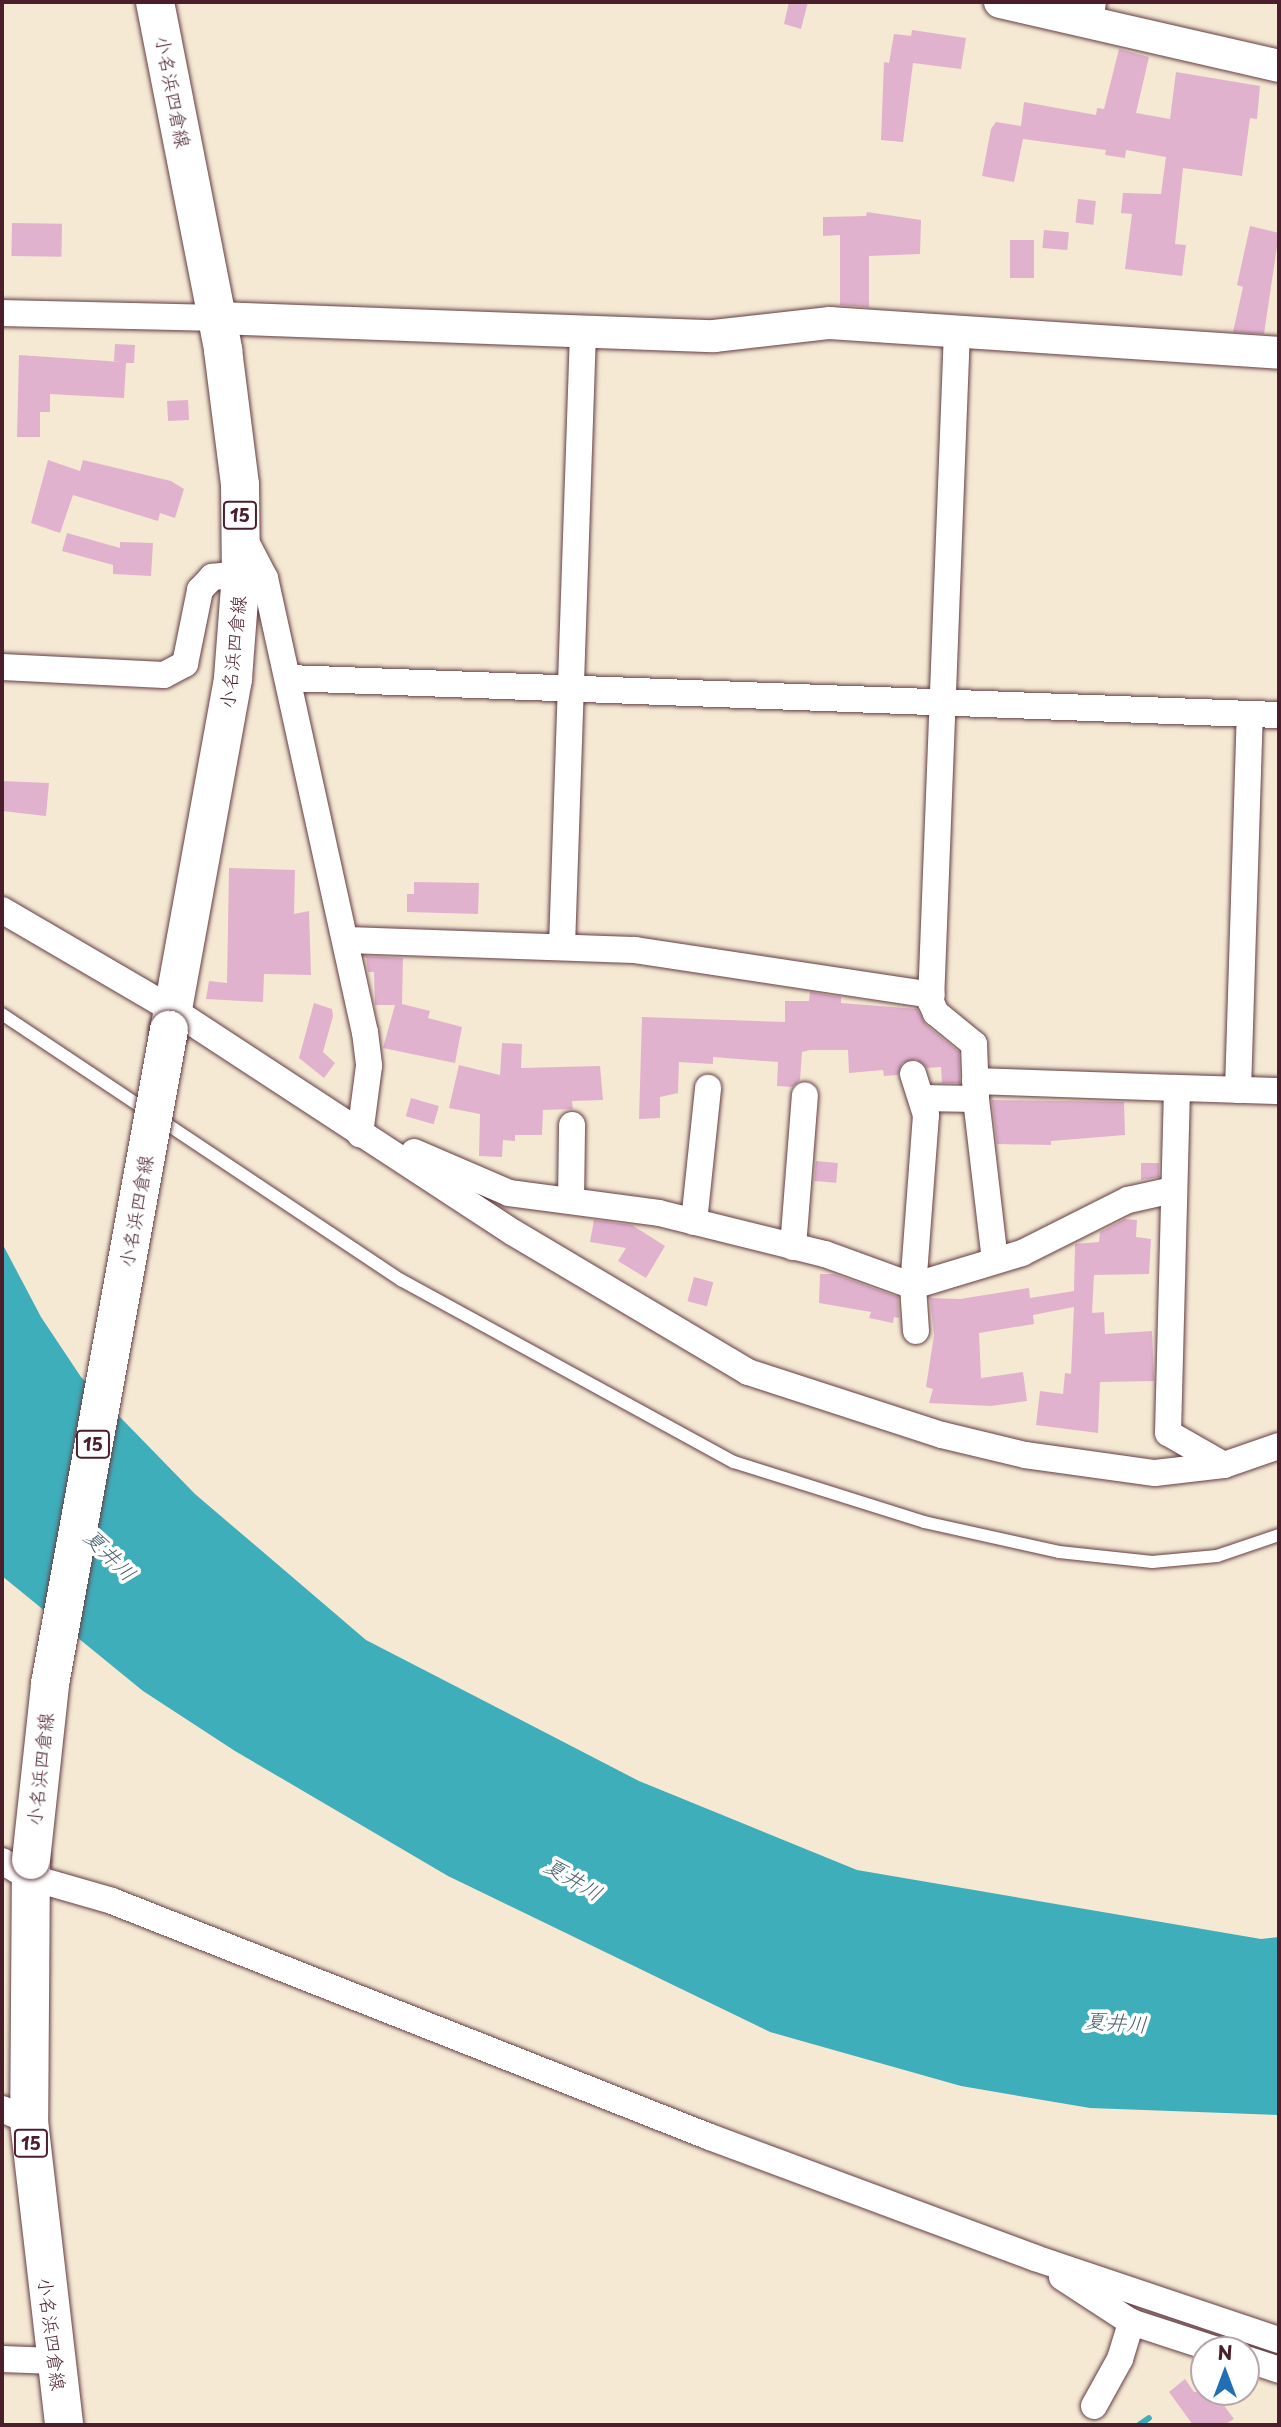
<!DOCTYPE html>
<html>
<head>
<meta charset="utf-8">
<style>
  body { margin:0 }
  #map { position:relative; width:1281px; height:2427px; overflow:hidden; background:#f5e9d4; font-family:"Playpen Sans","Klee One",sans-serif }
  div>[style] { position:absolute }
  .water>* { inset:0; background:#3eaebb }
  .stream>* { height:6px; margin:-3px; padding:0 3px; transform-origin:3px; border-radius:3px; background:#3eaebb }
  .building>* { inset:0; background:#e1b2ce; transform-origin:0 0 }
  .roads { filter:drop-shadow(0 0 2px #643d44) drop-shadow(0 0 2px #643d44) }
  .service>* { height:12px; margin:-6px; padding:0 6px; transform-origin:6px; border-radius:6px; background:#fff }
  .minor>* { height:26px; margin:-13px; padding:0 13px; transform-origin:13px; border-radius:13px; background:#fff }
  .tertiary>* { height:32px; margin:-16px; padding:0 16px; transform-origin:16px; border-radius:16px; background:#fff }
  .primary>* { height:38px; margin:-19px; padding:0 19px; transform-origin:19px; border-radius:19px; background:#fff }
  .bridges { filter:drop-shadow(0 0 2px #643d44) drop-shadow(0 0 2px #643d44) }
  .primary-bridge>* { height:38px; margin:-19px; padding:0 19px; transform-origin:19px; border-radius:19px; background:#fff }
  span { translate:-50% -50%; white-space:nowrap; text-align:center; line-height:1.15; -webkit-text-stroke:7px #fff; paint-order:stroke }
  .shield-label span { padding:2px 5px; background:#fff; border:2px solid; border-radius:5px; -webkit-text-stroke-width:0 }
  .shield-label { font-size:18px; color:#4a1f2b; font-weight:700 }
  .street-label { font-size:19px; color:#4a1f2b }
  .water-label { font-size:21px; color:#455f6c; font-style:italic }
  .frame { position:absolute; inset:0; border:4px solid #4a1f2b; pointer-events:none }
  .north { position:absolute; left:1190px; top:2336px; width:70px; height:70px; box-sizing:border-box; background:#fff; border:2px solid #b7a5aa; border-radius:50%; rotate:0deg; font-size:19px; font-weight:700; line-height:28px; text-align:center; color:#4a1f2b }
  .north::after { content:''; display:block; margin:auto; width:24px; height:32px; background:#1f6fb2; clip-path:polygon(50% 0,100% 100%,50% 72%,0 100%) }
</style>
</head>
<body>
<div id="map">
  <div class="water">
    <div style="clip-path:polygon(2px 1243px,41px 1317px,81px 1377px,195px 1494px,366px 1640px,639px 1781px,857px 1870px,1261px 1939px,1279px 1937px,1279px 2115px,1090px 2108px,961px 2086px,770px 2032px,448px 1876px,235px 1751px,143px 1691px,2px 1576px)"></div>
  </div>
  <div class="stream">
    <div style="left:1139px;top:2425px;width:12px;rotate:-35deg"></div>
  </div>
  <div class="building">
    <div style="clip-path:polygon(789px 2px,808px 2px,801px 29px,784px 24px)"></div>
    <div style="clip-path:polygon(912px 30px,966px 38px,961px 69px,913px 63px,903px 142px,881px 140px,884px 62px,889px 63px,894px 34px,911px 36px)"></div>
    <div style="clip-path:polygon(1119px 49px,1149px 57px,1136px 113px,1170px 119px,1176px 72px,1260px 86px,1257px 119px,1250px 118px,1242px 176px,1183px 168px,1175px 244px,1186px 245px,1182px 276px,1125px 269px,1132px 214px,1121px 213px,1123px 193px,1161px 194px,1166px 157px,1126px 150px,1125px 158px,1105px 155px,1106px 150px,1023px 139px,1014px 182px,982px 176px,991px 129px,996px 122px,1021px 126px,1024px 102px,1096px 115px,1097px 108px,1104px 109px)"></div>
    <div style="left:1078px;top:199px;width:18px;height:24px;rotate:6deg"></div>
    <div style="clip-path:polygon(867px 212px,921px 220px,920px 254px,869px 256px,869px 307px,840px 305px,840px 235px,823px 236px,823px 217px,866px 216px)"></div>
    <div style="left:12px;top:223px;width:50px;height:33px;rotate:1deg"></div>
    <div style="clip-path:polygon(1250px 226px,1279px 233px,1264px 334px,1233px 332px,1243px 287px,1237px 285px)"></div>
    <div style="left:1044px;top:230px;width:25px;height:18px;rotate:5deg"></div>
    <div style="left:1010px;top:240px;width:24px;height:38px"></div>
    <div style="clip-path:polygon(115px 344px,135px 345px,134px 363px,126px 363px,124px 398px,50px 394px,50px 412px,40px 412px,40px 437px,17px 437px,19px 355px,122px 362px,114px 361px)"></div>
    <div style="left:188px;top:400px;width:20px;height:21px;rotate:87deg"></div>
    <div style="clip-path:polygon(48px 460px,80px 471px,83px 460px,171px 481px,184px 489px,175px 518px,160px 513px,158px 521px,73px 495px,60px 533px,31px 523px)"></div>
    <div style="clip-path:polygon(67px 533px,120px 548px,120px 542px,153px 543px,151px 576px,113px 574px,113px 565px,62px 551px)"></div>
    <div style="clip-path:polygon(2px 781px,49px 783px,46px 816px,2px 811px)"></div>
    <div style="clip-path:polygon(229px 868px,295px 870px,294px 914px,309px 911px,311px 975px,264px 974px,263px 1002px,206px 999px,209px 981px,227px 983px)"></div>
    <div style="clip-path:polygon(414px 882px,479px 883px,478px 914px,407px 912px,407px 894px,414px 894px)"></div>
    <div style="clip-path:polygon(366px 956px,403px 958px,402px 1004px,430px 1011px,428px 1018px,462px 1027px,455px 1063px,383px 1048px,395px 1005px,375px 1005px,374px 972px,368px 972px)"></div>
    <div style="clip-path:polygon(810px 992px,841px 997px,841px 1003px,917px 1009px,926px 1025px,959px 1052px,960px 1083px,942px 1083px,941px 1067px,927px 1068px,916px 1059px,902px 1063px,898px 1075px,884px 1076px,883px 1070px,849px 1073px,848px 1050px,810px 1050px,802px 1052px,800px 1080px,792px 1087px,777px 1086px,778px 1062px,713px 1057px,713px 1064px,679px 1062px,678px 1093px,660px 1097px,660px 1118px,639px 1119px,642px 1017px,785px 1022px,785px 1001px,809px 1001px)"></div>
    <div style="clip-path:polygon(314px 1003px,332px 1009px,333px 1016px,323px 1052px,335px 1063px,324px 1078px,299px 1058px)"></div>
    <div style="clip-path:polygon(502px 1043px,522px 1044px,521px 1068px,600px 1066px,603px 1100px,572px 1101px,573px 1109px,543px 1110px,542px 1135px,515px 1135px,515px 1141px,503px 1140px,502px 1157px,479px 1156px,480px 1114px,449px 1108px,459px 1065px,500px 1075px)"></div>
    <div style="left:411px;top:1098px;width:29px;height:19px;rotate:16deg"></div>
    <div style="clip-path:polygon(992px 1100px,1124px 1102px,1125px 1135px,1051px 1141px,1051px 1145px,997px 1144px)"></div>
    <div style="left:816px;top:1161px;width:22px;height:20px;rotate:5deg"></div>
    <div style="clip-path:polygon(1141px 1163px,1159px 1163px,1159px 1177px,1141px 1180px)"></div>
    <div style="clip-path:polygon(1125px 1219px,1137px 1220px,1136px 1237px,1151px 1239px,1149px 1274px,1094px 1275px,1092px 1313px,1104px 1312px,1105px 1334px,1152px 1331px,1154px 1381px,1100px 1382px,1098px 1433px,1036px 1425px,1040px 1391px,1063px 1394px,1065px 1373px,1071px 1374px,1074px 1307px,1033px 1315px,1034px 1324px,979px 1333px,981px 1378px,1023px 1372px,1027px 1401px,991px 1406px,929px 1403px,933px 1389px,926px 1387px,934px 1335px,930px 1298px,960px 1299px,1029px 1288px,1030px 1298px,1074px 1291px,1075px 1244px,1099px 1242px,1100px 1232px)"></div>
    <div style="clip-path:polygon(594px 1220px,632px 1225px,665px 1246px,646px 1278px,618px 1261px,626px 1248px,590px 1242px)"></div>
    <div style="clip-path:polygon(820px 1274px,834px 1274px,898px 1297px,899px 1318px,894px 1317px,893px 1323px,869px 1318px,871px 1312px,819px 1303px)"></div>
    <div style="left:694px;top:1277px;width:20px;height:25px;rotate:15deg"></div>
    <div style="clip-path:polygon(1185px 2379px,1194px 2392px,1214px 2392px,1234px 2419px,1224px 2425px,1193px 2425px,1169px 2392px)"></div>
  </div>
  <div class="roads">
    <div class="service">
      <div style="left:2px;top:1014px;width:480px;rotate:33.7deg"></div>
      <div style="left:401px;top:1280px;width:379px;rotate:28.7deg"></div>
      <div style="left:734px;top:1462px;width:199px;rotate:17.5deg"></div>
      <div style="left:924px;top:1522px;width:138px;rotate:12.5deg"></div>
      <div style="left:1059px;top:1552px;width:94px;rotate:6.1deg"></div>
      <div style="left:1152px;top:1562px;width:65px;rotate:-5.3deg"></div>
      <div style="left:1217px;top:1556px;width:65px;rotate:-18.7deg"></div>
    </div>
    <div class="minor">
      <div style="left:1090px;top:23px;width:21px;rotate:-82deg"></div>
      <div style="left:2px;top:313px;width:215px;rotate:1.3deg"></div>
      <div style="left:957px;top:331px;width:672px;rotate:92.22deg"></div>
      <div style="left:931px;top:1002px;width:12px;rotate:66deg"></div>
      <div style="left:936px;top:1013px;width:49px;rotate:39.2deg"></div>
      <div style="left:974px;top:1044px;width:55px;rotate:87.9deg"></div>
      <div style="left:976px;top:1099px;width:162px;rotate:83.3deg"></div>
      <div style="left:243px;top:536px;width:47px;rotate:62.4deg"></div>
      <div style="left:265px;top:578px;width:465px;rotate:77.6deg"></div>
      <div style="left:365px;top:1032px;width:34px;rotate:83deg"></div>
      <div style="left:369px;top:1066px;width:69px;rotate:97.5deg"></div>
      <div style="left:2px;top:667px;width:162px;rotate:2.8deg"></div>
      <div style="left:164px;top:675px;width:24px;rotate:-28deg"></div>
      <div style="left:185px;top:664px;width:76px;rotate:-78.5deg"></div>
      <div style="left:200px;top:590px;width:18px;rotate:-47deg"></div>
      <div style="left:212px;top:577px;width:29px;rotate:-6deg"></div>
      <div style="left:288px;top:678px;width:992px;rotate:2.14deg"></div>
      <div style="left:2px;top:910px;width:198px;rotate:30.3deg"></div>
      <div style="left:173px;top:1010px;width:407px;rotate:33.2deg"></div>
      <div style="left:514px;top:1233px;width:272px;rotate:30.7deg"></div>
      <div style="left:748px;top:1372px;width:204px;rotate:18deg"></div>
      <div style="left:942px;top:1435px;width:85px;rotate:13.5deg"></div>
      <div style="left:1025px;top:1455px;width:131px;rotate:7.9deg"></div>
      <div style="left:1155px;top:1473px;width:69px;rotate:-6.6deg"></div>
      <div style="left:1224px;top:1465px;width:58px;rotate:-19.1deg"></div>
      <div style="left:346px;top:940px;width:289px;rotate:2deg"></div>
      <div style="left:635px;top:950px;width:300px;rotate:8.6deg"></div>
      <div style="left:562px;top:946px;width:613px;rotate:-88.04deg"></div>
      <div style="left:913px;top:1074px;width:43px;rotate:72.4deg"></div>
      <div style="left:926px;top:1115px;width:171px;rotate:94.3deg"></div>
      <div style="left:913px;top:1286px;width:45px;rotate:86.2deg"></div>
      <div style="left:975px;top:1081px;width:202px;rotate:2deg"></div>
      <div style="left:1238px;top:1090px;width:376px;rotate:-88.2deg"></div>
      <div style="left:922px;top:1098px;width:54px;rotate:1.1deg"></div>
      <div style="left:414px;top:1152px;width:103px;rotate:23.3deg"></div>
      <div style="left:509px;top:1193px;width:151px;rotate:7.6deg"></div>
      <div style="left:659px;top:1213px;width:171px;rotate:13.9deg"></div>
      <div style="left:825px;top:1254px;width:94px;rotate:20deg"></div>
      <div style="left:913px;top:1286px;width:114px;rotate:-16.8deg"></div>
      <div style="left:1022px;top:1253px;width:119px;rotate:-26.6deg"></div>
      <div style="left:1128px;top:1200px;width:46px;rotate:-12.5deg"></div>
      <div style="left:571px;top:1201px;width:76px;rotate:-89.2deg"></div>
      <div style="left:694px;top:1222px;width:135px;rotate:-84deg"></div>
      <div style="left:793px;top:1247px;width:152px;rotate:-85.5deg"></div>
      <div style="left:1224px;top:1465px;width:64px;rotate:-150.3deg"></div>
      <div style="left:1168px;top:1433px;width:345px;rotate:-88.5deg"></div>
      <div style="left:1177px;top:1088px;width:102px;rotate:1.7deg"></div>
      <div style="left:2px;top:1861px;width:31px;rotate:31deg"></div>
      <div style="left:29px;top:1877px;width:86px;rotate:16.1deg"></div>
      <div style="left:112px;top:1901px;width:643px;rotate:21.54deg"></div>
      <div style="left:710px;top:2137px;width:347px;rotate:20.4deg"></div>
      <div style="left:1035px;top:2258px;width:257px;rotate:18.6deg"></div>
      <div style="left:2px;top:2109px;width:30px;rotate:24deg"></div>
      <div style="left:1062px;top:2277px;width:82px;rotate:33.1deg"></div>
      <div style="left:1131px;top:2322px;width:90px;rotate:18deg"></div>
      <div style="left:2px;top:2359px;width:53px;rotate:2.2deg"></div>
      <div style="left:1246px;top:2359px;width:35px;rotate:18deg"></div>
      <div style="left:1094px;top:2406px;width:54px;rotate:-61deg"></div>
      <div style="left:1120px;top:2359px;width:39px;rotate:-73deg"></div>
    </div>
    <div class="tertiary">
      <div style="left:1000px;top:2px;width:286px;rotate:12.9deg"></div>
      <div style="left:217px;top:318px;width:497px;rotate:2.1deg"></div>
      <div style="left:714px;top:336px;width:117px;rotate:-6.4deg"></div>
      <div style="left:830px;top:323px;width:450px;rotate:3.8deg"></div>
    </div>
    <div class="primary">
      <div style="left:155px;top:2px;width:355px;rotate:78.9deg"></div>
      <div style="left:223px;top:350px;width:136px;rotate:82.8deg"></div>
      <div style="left:240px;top:485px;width:89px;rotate:89.4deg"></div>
      <div style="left:241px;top:574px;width:105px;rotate:94.4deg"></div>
      <div style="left:233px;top:679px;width:357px;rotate:100.3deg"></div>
      <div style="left:31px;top:1860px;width:261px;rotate:90.4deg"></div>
      <div style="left:29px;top:2121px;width:306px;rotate:83.4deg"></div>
    </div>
  </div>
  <div class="bridges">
    <div class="primary-bridge">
      <div style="left:31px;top:1860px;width:177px;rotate:-83.8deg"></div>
      <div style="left:50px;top:1684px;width:665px;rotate:-79.69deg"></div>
    </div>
  </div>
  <div class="shield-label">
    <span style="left:240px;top:515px">15</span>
    <span style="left:93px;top:1444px">15</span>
    <span style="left:31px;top:2143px">15</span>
  </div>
  <div class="street-label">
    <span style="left:173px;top:92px;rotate:79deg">小名浜四倉線</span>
    <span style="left:233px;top:652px;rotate:-84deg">小名浜四倉線</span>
    <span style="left:136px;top:1211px;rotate:-80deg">小名浜四倉線</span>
    <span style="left:40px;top:1769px;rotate:-84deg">小名浜四倉線</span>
    <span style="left:52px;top:2334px;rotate:83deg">小名浜四倉線</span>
  </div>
  <div class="water-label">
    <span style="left:111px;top:1554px;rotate:45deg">夏井川</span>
    <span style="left:574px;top:1878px;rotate:31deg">夏井川</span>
    <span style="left:1116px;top:2021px;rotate:4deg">夏井川</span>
  </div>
  <div class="frame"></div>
  <div class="north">N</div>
</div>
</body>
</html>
